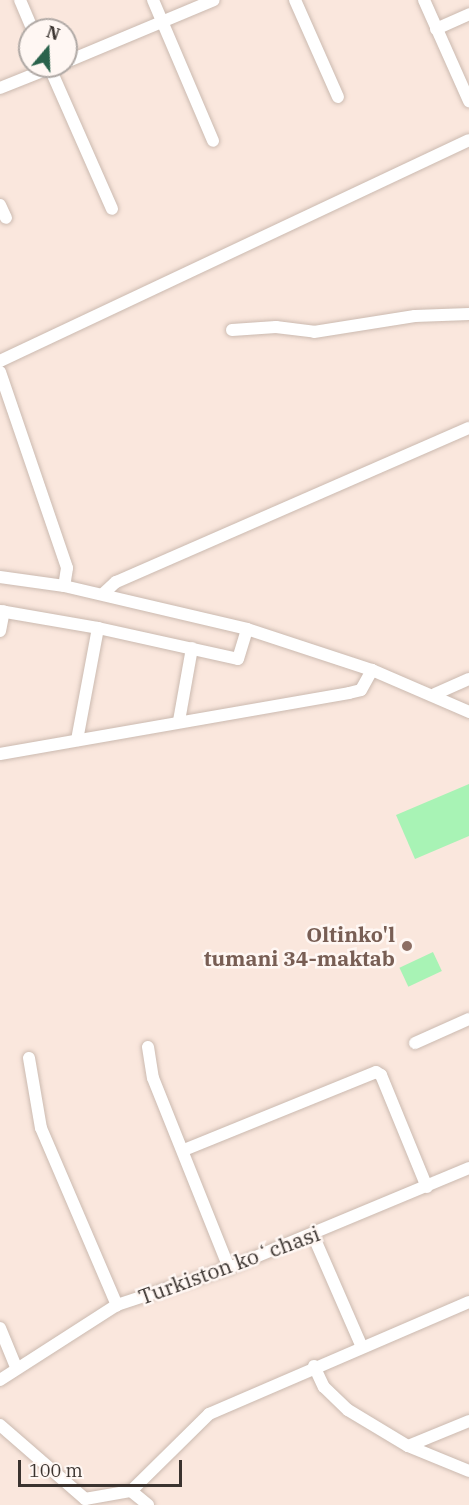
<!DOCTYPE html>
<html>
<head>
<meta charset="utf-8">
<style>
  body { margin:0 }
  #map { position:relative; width:469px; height:1505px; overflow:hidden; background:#fae7dd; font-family:"IBM Plex Serif",serif }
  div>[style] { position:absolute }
  .green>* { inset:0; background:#a8f3b5; transform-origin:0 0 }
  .roads { filter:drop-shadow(0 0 2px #cbbab0) drop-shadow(0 0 2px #cbbab0) }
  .minor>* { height:12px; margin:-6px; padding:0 6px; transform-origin:6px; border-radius:6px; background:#fff }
  .dots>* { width:16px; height:16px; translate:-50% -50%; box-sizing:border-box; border:3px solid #fff7f3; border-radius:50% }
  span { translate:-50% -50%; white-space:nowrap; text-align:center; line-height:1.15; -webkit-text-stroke:5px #fff7f3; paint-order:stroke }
  .education-label { font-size:21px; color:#785e54; font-weight:700 }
  .right { translate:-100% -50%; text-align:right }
  .street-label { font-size:21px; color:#3a332f }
  .north { position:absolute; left:18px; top:18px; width:60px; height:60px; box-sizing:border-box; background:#fff7f3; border:2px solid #b0a9a5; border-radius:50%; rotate:19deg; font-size:16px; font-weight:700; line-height:24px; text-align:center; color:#3a332f }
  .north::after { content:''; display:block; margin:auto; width:21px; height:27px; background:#29624b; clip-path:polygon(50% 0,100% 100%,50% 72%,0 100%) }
  .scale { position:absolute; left:18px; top:1460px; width:164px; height:27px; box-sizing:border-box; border:3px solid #3a332f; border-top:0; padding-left:8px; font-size:18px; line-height:21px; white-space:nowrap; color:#3a332f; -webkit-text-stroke:4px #fff7f3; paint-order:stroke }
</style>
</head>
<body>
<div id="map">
  <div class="green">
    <div style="clip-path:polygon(469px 784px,469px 836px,415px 859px,396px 815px)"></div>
    <div style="left:433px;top:952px;width:21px;height:37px;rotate:65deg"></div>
  </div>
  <div class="roads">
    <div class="minor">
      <div style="left:20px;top:0;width:33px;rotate:67deg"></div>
      <div style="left:153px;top:0;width:153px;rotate:66.9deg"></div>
      <div style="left:295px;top:0;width:106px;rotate:66.1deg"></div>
      <div style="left:424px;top:0;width:111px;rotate:66deg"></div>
      <div style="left:436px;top:29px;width:36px;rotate:-24deg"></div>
      <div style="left:66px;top:62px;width:160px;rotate:-22.7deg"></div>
      <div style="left:49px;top:66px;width:156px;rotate:66.2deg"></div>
      <div style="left:0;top:88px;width:59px;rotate:-21.8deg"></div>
      <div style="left:0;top:205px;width:14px;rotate:65deg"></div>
      <div style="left:232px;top:330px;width:44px;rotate:-3.9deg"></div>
      <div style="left:276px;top:327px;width:38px;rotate:7deg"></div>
      <div style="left:314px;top:332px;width:102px;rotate:-9deg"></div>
      <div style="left:415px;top:316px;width:54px;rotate:-2.1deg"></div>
      <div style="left:0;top:361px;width:518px;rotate:-25.23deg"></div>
      <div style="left:0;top:372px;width:207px;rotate:71.1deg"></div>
      <div style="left:67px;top:568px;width:18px;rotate:99deg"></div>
      <div style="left:0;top:577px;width:65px;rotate:8deg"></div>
      <div style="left:64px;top:586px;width:188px;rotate:13.2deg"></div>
      <div style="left:247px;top:629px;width:132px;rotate:18.2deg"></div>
      <div style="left:372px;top:670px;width:106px;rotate:23.4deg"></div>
      <div style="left:103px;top:594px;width:18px;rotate:-43deg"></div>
      <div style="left:116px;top:582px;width:385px;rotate:-23.6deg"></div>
      <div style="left:0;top:611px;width:99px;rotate:9.8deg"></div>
      <div style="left:98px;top:628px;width:114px;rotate:100.6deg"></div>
      <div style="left:98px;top:628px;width:143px;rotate:12.5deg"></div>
      <div style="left:238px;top:659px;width:31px;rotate:-73deg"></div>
      <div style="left:0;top:631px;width:20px;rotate:-79deg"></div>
      <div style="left:435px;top:694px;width:37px;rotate:-24deg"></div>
      <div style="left:179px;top:721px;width:74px;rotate:-79.9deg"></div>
      <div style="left:0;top:754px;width:354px;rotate:-9.9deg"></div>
      <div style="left:349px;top:693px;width:12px;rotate:-14deg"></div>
      <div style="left:361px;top:690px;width:23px;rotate:-61deg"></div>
      <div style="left:415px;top:1043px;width:59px;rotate:-24deg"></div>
      <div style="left:148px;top:1047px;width:31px;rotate:81deg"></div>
      <div style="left:153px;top:1078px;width:205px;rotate:68.2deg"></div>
      <div style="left:29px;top:1058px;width:71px;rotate:80.3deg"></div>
      <div style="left:41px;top:1128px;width:193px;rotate:66.8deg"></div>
      <div style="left:184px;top:1150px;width:207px;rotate:-22.1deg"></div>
      <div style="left:376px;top:1072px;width:6px;rotate:31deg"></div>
      <div style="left:381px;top:1075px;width:121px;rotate:67.7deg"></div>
      <div style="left:313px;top:1235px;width:122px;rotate:66.4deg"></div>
      <div style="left:0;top:1328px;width:42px;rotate:67.7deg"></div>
      <div style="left:314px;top:1366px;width:23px;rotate:65deg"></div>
      <div style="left:324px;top:1387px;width:33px;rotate:44deg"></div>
      <div style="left:348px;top:1410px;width:70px;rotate:31deg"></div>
      <div style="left:408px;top:1446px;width:66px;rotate:22.3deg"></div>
      <div style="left:0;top:1380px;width:139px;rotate:-32.7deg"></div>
      <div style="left:117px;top:1305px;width:118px;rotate:-18.3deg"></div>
      <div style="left:229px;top:1268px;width:260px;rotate:-22.6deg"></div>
      <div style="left:0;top:1425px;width:113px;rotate:41deg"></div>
      <div style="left:85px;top:1499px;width:47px;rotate:-9.9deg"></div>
      <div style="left:131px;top:1491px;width:22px;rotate:39deg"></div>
      <div style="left:408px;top:1446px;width:66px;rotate:-22.3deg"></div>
      <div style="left:131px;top:1491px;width:110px;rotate:-44.6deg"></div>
      <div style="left:209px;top:1414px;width:283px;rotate:-23.3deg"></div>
    </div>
  </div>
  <div class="dots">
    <div style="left:407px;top:946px;background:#8d6e63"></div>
  </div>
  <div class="education-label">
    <span class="right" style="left:395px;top:946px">Oltinko'l<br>tumani 34-maktab</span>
  </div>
  <div class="street-label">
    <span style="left:229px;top:1265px;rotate:-20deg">Turkiston koʻchasi</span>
  </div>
  <div class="north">N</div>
  <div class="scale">100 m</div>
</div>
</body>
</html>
